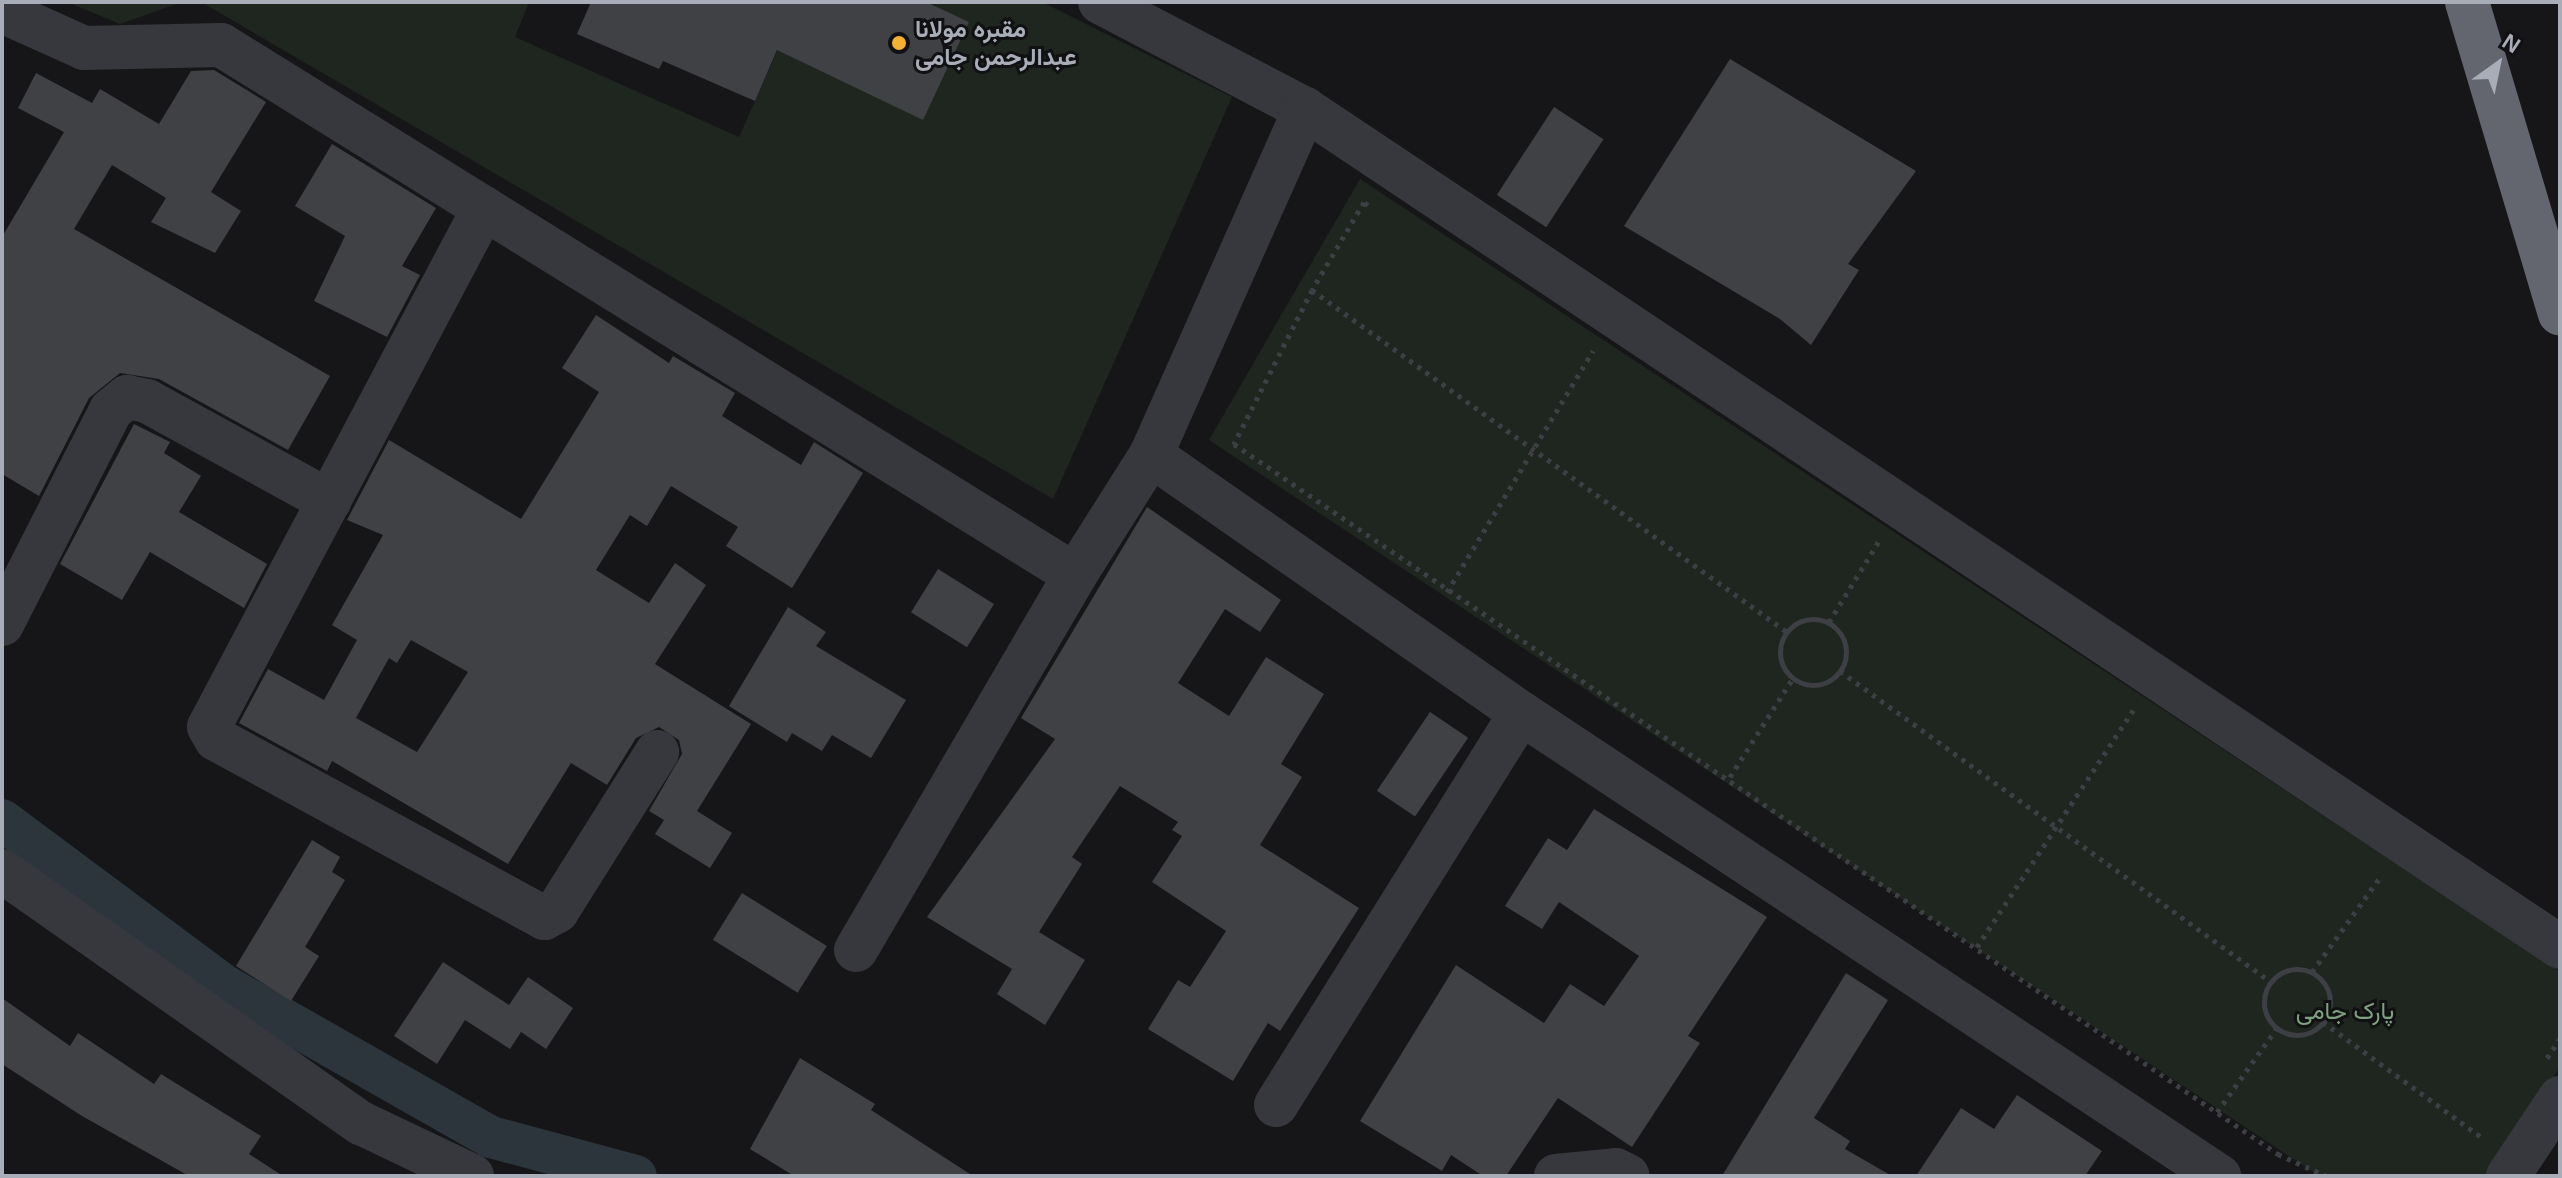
<!DOCTYPE html>
<html>
<head>
<meta charset="utf-8">
<style>
  body { margin:0 }
  #map { position:relative; width:2562px; height:1178px; overflow:hidden; background:#161618; font-family:Helvetica,Vazirmatn,sans-serif }
  div>[style] { position:absolute }
  .green>* { inset:0; background:#1e261f }
  .canal>* { height:42px; margin:-21px; padding:0 21px; transform-origin:21px; border-radius:21px; background:#2c353c }
  .building>* { inset:0; background:#404145; transform-origin:0 0 }
  .path>* { height:5px; margin-top:-2.5px; transform-origin:0; background:repeating-linear-gradient(90deg,#3d3f44 0 4px,transparent 0 10px) }
  .path>.ring { margin:-2.5px; padding:0; box-sizing:content-box; background:none; border:5px solid #3d3f44; border-radius:50% }
  .minor>* { height:44px; margin:-22px; padding:0 22px; transform-origin:22px; border-radius:22px; background:#37383d }
  .highway>* { height:44px; margin:-22px; padding:0 22px; transform-origin:22px; border-radius:22px; background:#63666e }
  .dots>* { width:22px; height:22px; translate:-50% -50%; box-sizing:border-box; border:4px solid #111113; border-radius:50% }
  span { translate:-50% -50%; white-space:nowrap; text-align:center; line-height:1.15; -webkit-text-stroke:6px #111113; paint-order:stroke }
  .poi-label { font-size:24px; color:#a8adb8; font-weight:700 }
  .left { translate:0 -50%; text-align:left }
  .park-label { font-size:24px; color:#7fa381 }
  .frame { position:absolute; inset:0; border:4px solid #a8adb8; pointer-events:none }
  .north { position:absolute; left:2458px; top:24px; width:80px; height:80px; -webkit-text-stroke:6px #111113; paint-order:stroke; rotate:33deg; font-size:22px; font-weight:700; line-height:32px; text-align:center; color:#a8adb8 }
  .north::after { content:''; display:block; margin:auto; width:28px; height:36px; background:#a8adb8; clip-path:polygon(50% 0,100% 100%,50% 72%,0 100%) }
</style>
</head>
<body>
<div id="map">
  <div class="green">
    <div style="clip-path:polygon(67px 2px,182px 2px,120px 24px)"></div>
    <div style="clip-path:polygon(201px 2px,529px 2px,515px 37px,739px 137px,799px 2px,1042px 2px,1232px 97px,1053px 499px)"></div>
    <div style="clip-path:polygon(1360px 179px,2560px 972px,2560px 1067px,2488px 1176px,2319px 1176px,1209px 440px)"></div>
  </div>
  <div class="canal">
    <div style="left:2px;top:820px;width:278px;rotate:36.7deg"></div>
    <div style="left:225px;top:986px;width:306px;rotate:29.6deg"></div>
    <div style="left:491px;top:1137px;width:150px;rotate:15.1deg"></div>
  </div>
  <div class="building">
    <div style="clip-path:polygon(591px 2px,926px 2px,969px 22px,923px 120px,777px 50px,755px 101px,663px 61px,659px 69px,577px 34px)"></div>
    <div style="clip-path:polygon(1730px 59px,1916px 171px,1848px 264px,1859px 270px,1811px 345px,1780px 319px,1624px 226px)"></div>
    <div style="clip-path:polygon(214px 70px,266px 102px,211px 192px,241px 211px,215px 253px,151px 222px,166px 198px,112px 165px,74px 229px,330px 376px,288px 450px,159px 379px,120px 373px,89px 398px,39px 496px,2px 474px,2px 237px,64px 132px,18px 108px,36px 73px,92px 103px,100px 89px,159px 124px,191px 71px)"></div>
    <div style="left:1554px;top:107px;width:59px;height:105px;rotate:33deg"></div>
    <div style="clip-path:polygon(332px 144px,436px 208px,402px 266px,420px 275px,387px 337px,314px 301px,345px 236px,295px 206px)"></div>
    <div style="clip-path:polygon(evenodd,596px 315px,669px 363px,673px 356px,735px 393px,722px 416px,801px 465px,814px 442px,863px 473px,792px 588px,726px 546px,738px 527px,671px 486px,647px 526px,630px 515px,596px 570px,649px 603px,675px 563px,706px 585px,655px 664px,751px 724px,697px 811px,732px 833px,710px 868px,655px 834px,664px 820px,649px 811px,682px 754px,679px 740px,659px 727px,636px 738px,607px 785px,571px 763px,508px 864px,332px 761px,327px 771px,239px 723px,268px 669px,324px 700px,357px 640px,332px 625px,383px 535px,347px 520px,389px 440px,521px 519px,599px 392px,562px 368px,596px 315px,411px 640px,468px 672px,417px 752px,356px 718px,389px 658px,397px 663px,411px 640px)"></div>
    <div style="clip-path:polygon(134px 424px,170px 442px,164px 453px,201px 476px,179px 512px,267px 564px,244px 608px,150px 552px,122px 600px,60px 564px)"></div>
    <div style="clip-path:polygon(1147px 507px,1281px 600px,1260px 632px,1225px 609px,1178px 683px,1229px 716px,1266px 657px,1324px 694px,1281px 764px,1302px 777px,1260px 845px,1359px 908px,1280px 1031px,1268px 1023px,1233px 1081px,1148px 1029px,1178px 980px,1190px 987px,1226px 931px,1152px 882px,1182px 836px,1172px 830px,1178px 822px,1120px 786px,1072px 857px,1082px 864px,1039px 932px,1085px 960px,1045px 1025px,997px 994px,1012px 969px,927px 917px,1055px 739px,1021px 718px)"></div>
    <div style="left:938px;top:569px;width:66px;height:51px;rotate:32deg"></div>
    <div style="clip-path:polygon(788px 607px,826px 632px,816px 646px,906px 700px,871px 758px,832px 735px,822px 751px,792px 733px,787px 742px,729px 706px)"></div>
    <div style="left:1430px;top:712px;width:46px;height:95px;rotate:34deg"></div>
    <div style="clip-path:polygon(1594px 809px,1767px 917px,1688px 1036px,1700px 1043px,1632px 1147px,1558px 1098px,1506px 1176px,1483px 1176px,1451px 1155px,1442px 1171px,1360px 1121px,1456px 965px,1544px 1023px,1570px 984px,1604px 1006px,1639px 956px,1559px 902px,1542px 929px,1505px 906px,1548px 838px,1567px 850px)"></div>
    <div style="clip-path:polygon(312px 840px,340px 857px,332px 872px,345px 880px,305px 947px,319px 956px,291px 1001px,236px 966px)"></div>
    <div style="left:742px;top:893px;width:100px;height:55px;rotate:32deg"></div>
    <div style="clip-path:polygon(443px 962px,509px 1005px,528px 977px,573px 1008px,546px 1049px,521px 1032px,510px 1049px,465px 1020px,437px 1064px,394px 1036px)"></div>
    <div style="clip-path:polygon(1846px 973px,1888px 1000px,1814px 1118px,1850px 1141px,1845px 1149px,1892px 1176px,1722px 1176px)"></div>
    <div style="clip-path:polygon(2px 998px,70px 1046px,78px 1033px,154px 1084px,161px 1074px,261px 1136px,249px 1154px,283px 1176px,189px 1176px,82px 1116px,2px 1064px)"></div>
    <div style="clip-path:polygon(800px 1058px,875px 1104px,871px 1110px,973px 1176px,794px 1176px,750px 1149px)"></div>
    <div style="clip-path:polygon(2017px 1095px,2102px 1151px,2085px 1176px,1916px 1176px,1961px 1108px,1994px 1129px)"></div>
  </div>
  <div class="path">
    <div style="left:1368px;top:205px;width:5px;rotate:-143deg"></div>
    <div style="left:1364px;top:202px;width:102px;rotate:120.6deg"></div>
    <div style="left:1312px;top:290px;width:173px;rotate:116.9deg"></div>
    <div style="left:1234px;top:444px;width:1263px;rotate:34.22deg"></div>
    <div style="left:2278px;top:1154px;width:53px;rotate:24.6deg"></div>
    <div style="left:1312px;top:290px;width:585px;rotate:35.75deg"></div>
    <div style="left:1447px;top:592px;width:282px;rotate:-58.8deg"></div>
    <div class="ring" style="left:1780px;top:619px;width:61px;height:61px"></div>
    <div style="left:1829px;top:622px;width:95px;rotate:-58.3deg"></div>
    <div style="left:1840px;top:671px;width:530px;rotate:35.79deg"></div>
    <div style="left:1730px;top:777px;width:117px;rotate:-57.5deg"></div>
    <div style="left:1977px;top:947px;width:284px;rotate:-56.6deg"></div>
    <div class="ring" style="left:2264px;top:969px;width:61px;height:61px"></div>
    <div style="left:2312px;top:972px;width:118px;rotate:-54.3deg"></div>
    <div style="left:2323px;top:1022px;width:199px;rotate:36deg"></div>
    <div style="left:2547px;top:1058px;width:23px;rotate:-56deg"></div>
    <div style="left:2217px;top:1112px;width:103px;rotate:-54.5deg"></div>
  </div>
  <div class="minor">
    <div style="left:1100px;top:2px;width:231px;rotate:27.6deg"></div>
    <div style="left:2px;top:11px;width:90px;rotate:24.3deg"></div>
    <div style="left:84px;top:48px;width:137px;rotate:-1.3deg"></div>
    <div style="left:221px;top:45px;width:1005px;rotate:31.82deg"></div>
    <div style="left:1075px;top:575px;width:142px;rotate:-57.7deg"></div>
    <div style="left:1151px;top:455px;width:379px;rotate:-66deg"></div>
    <div style="left:1305px;top:109px;width:1509px;rotate:33.73deg"></div>
    <div style="left:484px;top:208px;width:587px;rotate:117.92deg"></div>
    <div style="left:209px;top:727px;width:14px;rotate:60deg"></div>
    <div style="left:216px;top:739px;width:374px;rotate:28.6deg"></div>
    <div style="left:544px;top:918px;width:15px;rotate:-28deg"></div>
    <div style="left:557px;top:911px;width:188px;rotate:-57.8deg"></div>
    <div style="left:1151px;top:455px;width:451px;rotate:34.9deg"></div>
    <div style="left:1521px;top:713px;width:838px;rotate:33.56deg"></div>
    <div style="left:2px;top:624px;width:240px;rotate:-63deg"></div>
    <div style="left:111px;top:410px;width:21px;rotate:-39deg"></div>
    <div style="left:127px;top:397px;width:20px;rotate:11deg"></div>
    <div style="left:147px;top:401px;width:208px;rotate:28.8deg"></div>
    <div style="left:2px;top:871px;width:439px;rotate:35.1deg"></div>
    <div style="left:361px;top:1123px;width:123px;rotate:25.5deg"></div>
    <div style="left:856px;top:950px;width:434px;rotate:-59.7deg"></div>
    <div style="left:1276px;top:1105px;width:462px;rotate:-58deg"></div>
    <div style="left:1556px;top:1176px;width:60px;rotate:-5.7deg"></div>
    <div style="left:1616px;top:1170px;width:13px;rotate:27deg"></div>
    <div style="left:2508px;top:1176px;width:94px;rotate:-56.3deg"></div>
  </div>
  <div class="highway">
    <div style="left:2467px;top:2px;width:325px;rotate:73.4deg"></div>
  </div>
  <div class="dots">
    <div style="left:899px;top:43px;background:#f2b134"></div>
  </div>
  <div class="poi-label">
    <span class="left" style="left:915px;top:43px">مقبره مولانا<br>عبدالرحمن جامی</span>
  </div>
  <div class="park-label">
    <span style="left:2345px;top:1011px">پارک جامی</span>
  </div>
  <div class="frame"></div>
  <div class="north">N</div>
</div>
</body>
</html>
